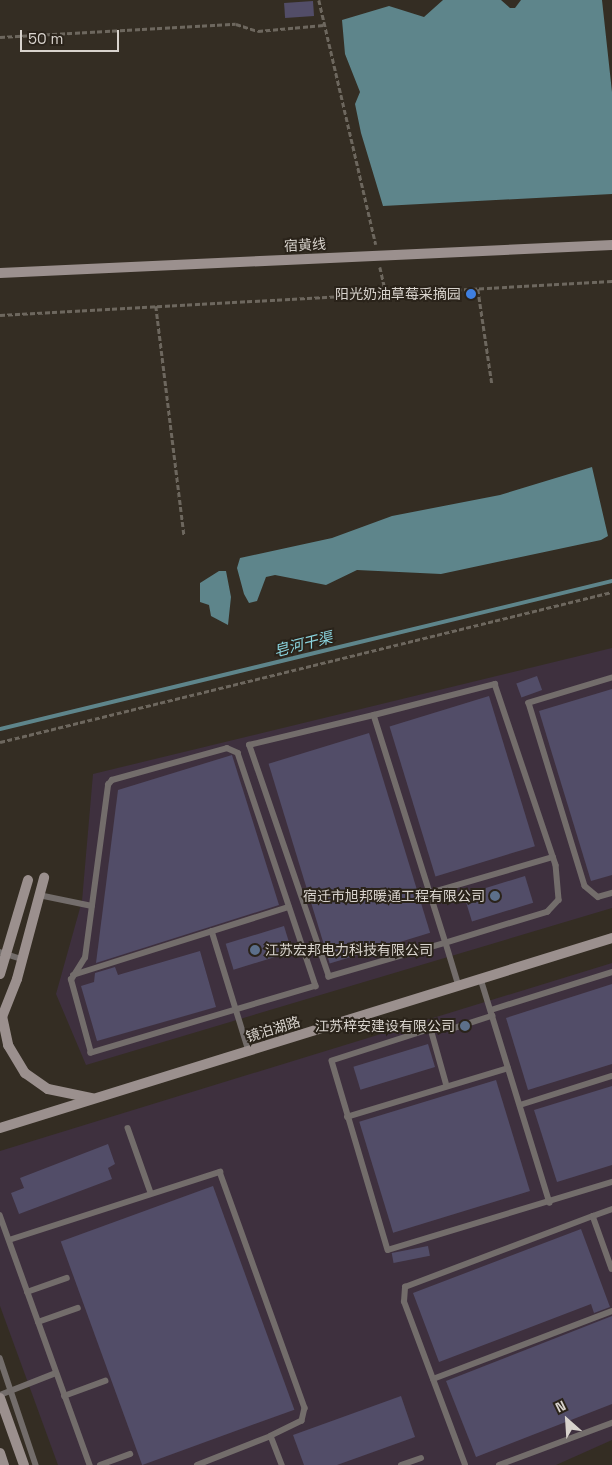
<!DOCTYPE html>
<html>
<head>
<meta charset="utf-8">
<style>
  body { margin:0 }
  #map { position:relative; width:612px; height:1465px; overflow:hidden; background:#342d23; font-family:"Space Grotesk","Noto Sans SC",sans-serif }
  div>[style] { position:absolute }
  .industrial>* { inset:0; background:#3e303e }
  .water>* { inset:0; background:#5e858b }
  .stream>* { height:4px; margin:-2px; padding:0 2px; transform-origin:2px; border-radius:2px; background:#5e858b }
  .building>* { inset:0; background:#524d68; transform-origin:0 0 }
  .path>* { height:2.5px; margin-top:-1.25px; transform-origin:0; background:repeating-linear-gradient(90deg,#6d675e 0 5px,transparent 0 7.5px) }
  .lane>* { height:5.5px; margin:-2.75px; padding:0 2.75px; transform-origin:2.75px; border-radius:2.75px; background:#736d6b }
  .secondary>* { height:10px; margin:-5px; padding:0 5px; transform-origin:5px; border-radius:5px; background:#9b908e }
  .dots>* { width:14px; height:14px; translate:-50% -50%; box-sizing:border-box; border:2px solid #2a231a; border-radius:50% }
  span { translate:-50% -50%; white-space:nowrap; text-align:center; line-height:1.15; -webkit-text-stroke:4px #2a231a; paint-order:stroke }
  .street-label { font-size:14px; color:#d8d3cd }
  .poi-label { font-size:14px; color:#d8d3cd }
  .right { translate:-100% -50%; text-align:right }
  .left { translate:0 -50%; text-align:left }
  .water-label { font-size:15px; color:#8ad3dd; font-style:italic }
  .north { position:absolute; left:542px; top:1395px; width:50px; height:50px; -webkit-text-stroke:4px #2a231a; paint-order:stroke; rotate:334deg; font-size:14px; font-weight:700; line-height:20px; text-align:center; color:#d8d3cd }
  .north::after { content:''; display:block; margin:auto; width:18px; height:22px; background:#d8d3cd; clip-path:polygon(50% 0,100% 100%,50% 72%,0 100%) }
  .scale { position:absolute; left:20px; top:30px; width:99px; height:22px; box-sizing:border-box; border:2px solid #d8d3cd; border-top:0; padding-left:6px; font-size:15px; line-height:18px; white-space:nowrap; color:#d8d3cd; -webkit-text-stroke:4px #2a231a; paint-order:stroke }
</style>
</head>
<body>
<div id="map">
  <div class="industrial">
    <div style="clip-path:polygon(612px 648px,612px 908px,86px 1065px,56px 994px,82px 901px,93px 774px)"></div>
    <div style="clip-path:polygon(612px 963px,612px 1440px,556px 1465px,58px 1465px,0 1306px,0 1151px)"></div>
  </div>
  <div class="water">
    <div style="clip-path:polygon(443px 0,501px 0,510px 8px,515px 8px,521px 0,602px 0,612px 92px,612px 194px,383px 206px,361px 133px,355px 104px,360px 92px,345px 54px,342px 20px,389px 6px,424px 17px)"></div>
    <div style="clip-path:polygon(592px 467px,608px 536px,601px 540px,441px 574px,357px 570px,326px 585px,275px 575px,266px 577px,257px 601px,249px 603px,244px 594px,237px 568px,240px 558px,332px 538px,392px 516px,500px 495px)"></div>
    <div style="clip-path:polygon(219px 571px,226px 571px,231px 597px,228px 625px,211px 616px,209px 605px,200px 602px,200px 583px)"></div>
  </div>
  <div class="stream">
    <div style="left:0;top:729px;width:630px;rotate:-13.59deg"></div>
  </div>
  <div class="building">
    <div style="left:313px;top:1px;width:15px;height:29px;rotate:86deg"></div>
    <div style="left:537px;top:676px;width:15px;height:22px;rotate:70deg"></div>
    <div style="clip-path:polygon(612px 689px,612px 875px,591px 881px,539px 711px)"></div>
    <div style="left:489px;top:696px;width:157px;height:104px;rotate:73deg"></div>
    <div style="left:369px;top:733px;width:209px;height:105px;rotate:73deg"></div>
    <div style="clip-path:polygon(232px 755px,279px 905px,96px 963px,118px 790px)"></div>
    <div style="left:525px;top:876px;width:28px;height:64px;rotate:73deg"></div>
    <div style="left:284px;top:926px;width:27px;height:61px;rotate:73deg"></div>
    <div style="clip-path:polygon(200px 951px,216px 1007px,97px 1041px,81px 986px,94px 982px,95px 973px,115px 967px,118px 975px)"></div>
    <div style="clip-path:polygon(612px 984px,612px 1064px,528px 1090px,506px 1018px)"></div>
    <div style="left:428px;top:1044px;width:24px;height:78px;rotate:73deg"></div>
    <div style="left:496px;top:1080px;width:116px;height:143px;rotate:73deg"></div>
    <div style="clip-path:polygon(612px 1086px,612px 1165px,557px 1182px,534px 1110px)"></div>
    <div style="clip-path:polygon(108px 1144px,115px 1164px,108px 1168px,112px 1179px,19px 1214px,11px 1193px,24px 1188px,20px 1178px)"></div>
    <div style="left:213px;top:1186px;width:238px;height:162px;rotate:70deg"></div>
    <div style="clip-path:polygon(581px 1229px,610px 1307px,594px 1313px,591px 1304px,439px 1362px,413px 1293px)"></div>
    <div style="left:428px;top:1246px;width:10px;height:37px;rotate:79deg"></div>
    <div style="clip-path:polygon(612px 1316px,612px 1404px,476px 1457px,446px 1381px)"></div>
    <div style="clip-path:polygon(401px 1396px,415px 1437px,337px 1465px,304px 1465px,293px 1435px)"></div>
  </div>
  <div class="path">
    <div style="left:319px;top:0;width:251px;rotate:76.9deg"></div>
    <div style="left:0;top:37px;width:236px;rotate:-3.2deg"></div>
    <div style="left:236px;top:24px;width:23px;rotate:18deg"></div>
    <div style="left:258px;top:31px;width:66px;rotate:-5.2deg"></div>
    <div style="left:380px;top:267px;width:27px;rotate:77deg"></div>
    <div style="left:478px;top:289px;width:96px;rotate:81.6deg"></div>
    <div style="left:156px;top:306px;width:231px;rotate:83deg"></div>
    <div style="left:0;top:315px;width:613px;rotate:-3.18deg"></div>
    <div style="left:0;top:742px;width:630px;rotate:-13.77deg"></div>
  </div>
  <div class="lane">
    <div style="left:612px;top:678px;width:87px;rotate:163.2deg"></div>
    <div style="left:529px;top:703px;width:191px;rotate:73deg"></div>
    <div style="left:585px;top:886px;width:17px;rotate:40deg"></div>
    <div style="left:598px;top:897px;width:15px;rotate:-16deg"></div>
    <div style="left:374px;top:715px;width:125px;rotate:-14.4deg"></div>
    <div style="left:495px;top:684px;width:191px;rotate:71.4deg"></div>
    <div style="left:556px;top:865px;width:35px;rotate:85deg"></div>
    <div style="left:559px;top:900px;width:16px;rotate:133deg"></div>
    <div style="left:548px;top:912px;width:107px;rotate:163.1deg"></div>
    <div style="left:446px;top:943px;width:122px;rotate:163.8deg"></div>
    <div style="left:329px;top:977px;width:245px;rotate:-109deg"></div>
    <div style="left:249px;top:745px;width:129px;rotate:-13.5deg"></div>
    <div style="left:374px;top:715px;width:239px;rotate:72.5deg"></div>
    <div style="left:446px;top:943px;width:45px;rotate:73.2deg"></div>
    <div style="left:227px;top:748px;width:12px;rotate:24deg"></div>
    <div style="left:238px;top:753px;width:246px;rotate:71.5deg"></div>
    <div style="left:316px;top:986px;width:235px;rotate:163.4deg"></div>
    <div style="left:91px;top:1053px;width:76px;rotate:-105.3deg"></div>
    <div style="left:71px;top:980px;width:26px;rotate:-58deg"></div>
    <div style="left:85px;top:958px;width:175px;rotate:-82.4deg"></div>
    <div style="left:108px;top:785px;width:6px;rotate:-51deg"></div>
    <div style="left:112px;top:780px;width:119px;rotate:-15.5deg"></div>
    <div style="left:430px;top:893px;width:128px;rotate:-16.3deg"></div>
    <div style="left:39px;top:895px;width:54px;rotate:11.7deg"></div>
    <div style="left:212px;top:931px;width:126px;rotate:72.9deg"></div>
    <div style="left:0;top:952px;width:23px;rotate:18deg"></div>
    <div style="left:73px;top:975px;width:226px;rotate:-17.5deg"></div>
    <div style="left:481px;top:979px;width:234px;rotate:72.9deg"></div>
    <div style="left:491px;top:1010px;width:127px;rotate:-17.4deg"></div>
    <div style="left:493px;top:1016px;width:42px;rotate:162deg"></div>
    <div style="left:453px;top:1029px;width:12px;rotate:-166deg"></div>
    <div style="left:441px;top:1026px;width:114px;rotate:162.2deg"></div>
    <div style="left:332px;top:1061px;width:197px;rotate:73.5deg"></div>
    <div style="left:388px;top:1250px;width:234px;rotate:-16.9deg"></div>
    <div style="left:431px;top:1029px;width:59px;rotate:74.3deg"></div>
    <div style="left:520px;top:1105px;width:96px;rotate:-17.5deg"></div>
    <div style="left:347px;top:1117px;width:168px;rotate:-16.9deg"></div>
    <div style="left:128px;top:1128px;width:69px;rotate:70.5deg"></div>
    <div style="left:0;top:1215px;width:266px;rotate:70.2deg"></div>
    <div style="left:593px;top:1216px;width:20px;rotate:-20deg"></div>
    <div style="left:9px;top:1240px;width:222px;rotate:-17.9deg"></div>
    <div style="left:220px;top:1172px;width:251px;rotate:70.2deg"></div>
    <div style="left:305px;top:1408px;width:13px;rotate:103deg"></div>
    <div style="left:302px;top:1421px;width:34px;rotate:154deg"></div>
    <div style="left:27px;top:1292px;width:42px;rotate:-19.3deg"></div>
    <div style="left:38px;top:1322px;width:42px;rotate:-19.3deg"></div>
    <div style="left:0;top:1358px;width:113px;rotate:71.4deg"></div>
    <div style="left:433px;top:1379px;width:191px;rotate:-20.8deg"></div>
    <div style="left:0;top:1395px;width:60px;rotate:-21.4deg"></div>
    <div style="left:64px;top:1396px;width:44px;rotate:-20.1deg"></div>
    <div style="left:100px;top:1465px;width:32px;rotate:-20deg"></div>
    <div style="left:197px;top:1465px;width:79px;rotate:-21.4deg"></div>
    <div style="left:271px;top:1436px;width:31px;rotate:69deg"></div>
    <div style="left:401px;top:1465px;width:21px;rotate:-19deg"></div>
    <div style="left:465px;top:1465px;width:174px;rotate:-110.5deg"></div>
    <div style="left:404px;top:1302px;width:15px;rotate:-86deg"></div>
    <div style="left:405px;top:1287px;width:201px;rotate:-20.7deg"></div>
    <div style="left:593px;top:1216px;width:56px;rotate:70.3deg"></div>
    <div style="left:499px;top:1465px;width:121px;rotate:-20.4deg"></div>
  </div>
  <div class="secondary">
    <div style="left:0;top:273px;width:613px;rotate:-2.62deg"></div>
    <div style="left:0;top:974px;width:98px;rotate:-73.4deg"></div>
    <div style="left:2px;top:1016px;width:30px;rotate:78deg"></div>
    <div style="left:8px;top:1045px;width:33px;rotate:59deg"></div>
    <div style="left:25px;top:1073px;width:28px;rotate:35deg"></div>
    <div style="left:48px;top:1089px;width:45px;rotate:11.6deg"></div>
    <div style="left:0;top:1022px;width:46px;rotate:-68.4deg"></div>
    <div style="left:17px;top:979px;width:105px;rotate:-75deg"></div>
    <div style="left:0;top:1128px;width:641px;rotate:-17.25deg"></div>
    <div style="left:0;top:1398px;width:71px;rotate:70.3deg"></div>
    <div style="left:0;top:1453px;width:13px;rotate:72deg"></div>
  </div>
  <div class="dots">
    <div style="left:471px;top:294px;background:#3f7fe0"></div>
    <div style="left:495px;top:896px;background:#5c6f8a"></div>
    <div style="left:255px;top:950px;background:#5c6f8a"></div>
    <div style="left:465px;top:1026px;background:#5c6f8a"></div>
  </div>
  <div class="street-label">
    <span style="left:305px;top:245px;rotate:-3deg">宿黄线</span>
    <span style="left:273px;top:1029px;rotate:-17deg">镜泊湖路</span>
  </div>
  <div class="poi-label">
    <span class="right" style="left:461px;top:294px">阳光奶油草莓采摘园</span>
    <span class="right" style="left:485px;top:896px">宿迁市旭邦暖通工程有限公司</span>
    <span class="left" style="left:265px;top:950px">江苏宏邦电力科技有限公司</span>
    <span class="right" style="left:455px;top:1026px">江苏梓安建设有限公司</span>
  </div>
  <div class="water-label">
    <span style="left:303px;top:644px;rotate:-14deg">皂河干渠</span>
  </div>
  <div class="north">N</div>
  <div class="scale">50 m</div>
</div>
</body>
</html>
